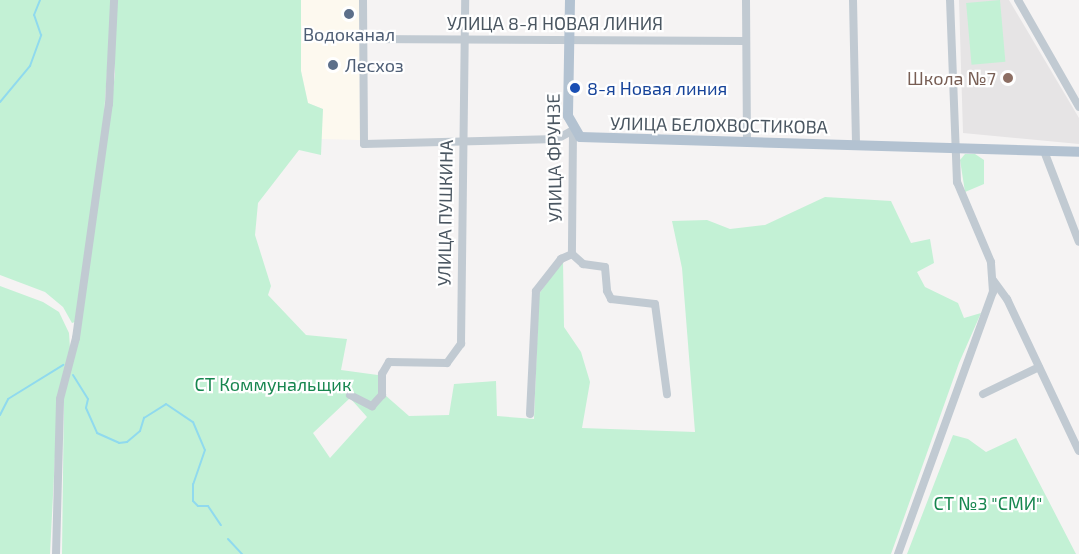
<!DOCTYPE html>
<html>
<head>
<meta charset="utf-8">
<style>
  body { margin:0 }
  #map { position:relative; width:1079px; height:554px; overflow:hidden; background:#f5f3f3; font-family:"Exo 2",sans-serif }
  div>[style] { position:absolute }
  .commercial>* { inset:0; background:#fdf9ef }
  .education>* { inset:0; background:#e6e4e5 }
  .green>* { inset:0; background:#c3f1d5; transform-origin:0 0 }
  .stream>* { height:2px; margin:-1px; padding:0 1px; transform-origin:1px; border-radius:1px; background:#90daee }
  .minor>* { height:8px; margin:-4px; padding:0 4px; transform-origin:4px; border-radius:4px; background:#c1cad2 }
  .major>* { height:10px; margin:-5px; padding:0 5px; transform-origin:5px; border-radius:5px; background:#b3c2d1 }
  .dots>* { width:16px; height:16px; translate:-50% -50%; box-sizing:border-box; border:3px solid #fff; border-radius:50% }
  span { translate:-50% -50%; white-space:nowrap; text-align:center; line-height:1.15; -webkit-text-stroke:4.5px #fff; paint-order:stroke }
  .street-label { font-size:18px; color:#4a5661 }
  .service-label { font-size:18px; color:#4e5e75 }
  .left { translate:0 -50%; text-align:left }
  .education-label { font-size:18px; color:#785e54 }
  .right { translate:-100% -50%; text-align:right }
  .transit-label { font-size:18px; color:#164399 }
  .park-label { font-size:18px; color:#17864f }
</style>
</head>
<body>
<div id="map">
  <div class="commercial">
    <div style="clip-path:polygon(301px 0,359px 0,360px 140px,321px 139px,323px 109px,308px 103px,301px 71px)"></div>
  </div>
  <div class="education">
    <div style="clip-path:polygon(959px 0,1009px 0,1079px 118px,1079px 144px,963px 133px)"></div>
  </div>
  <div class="green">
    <div style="clip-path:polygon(0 0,112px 0,103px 129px,75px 322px,72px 323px,63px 307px,45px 292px,0 275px)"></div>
    <div style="clip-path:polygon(evenodd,117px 0,301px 0,301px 71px,308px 103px,323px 109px,321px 155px,299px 150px,258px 203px,255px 235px,271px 286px,268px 295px,306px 335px,347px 339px,341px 370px,385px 376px,385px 395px,409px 416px,449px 415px,454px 384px,496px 381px,497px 416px,534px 419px,539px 294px,563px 260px,564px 327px,581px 352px,590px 382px,582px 428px,695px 432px,682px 268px,672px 221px,707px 220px,730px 229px,765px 225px,825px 197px,891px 201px,911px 243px,930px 239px,934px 263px,917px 272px,925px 287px,958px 303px,964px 318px,981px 313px,959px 363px,891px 554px,62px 554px,64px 396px,109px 122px,115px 74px,113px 14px,117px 0,350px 398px,367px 417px,330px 458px,313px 433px,350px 398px)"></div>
    <div style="left:1000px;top:0;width:62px;height:34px;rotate:85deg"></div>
    <div style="clip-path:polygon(965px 154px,975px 154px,984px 160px,984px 184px,965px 192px,960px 160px)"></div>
    <div style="clip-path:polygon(0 286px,43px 302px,59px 312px,69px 333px,70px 348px,58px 397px,50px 554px,0 554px)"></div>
    <div style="clip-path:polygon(953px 435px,968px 439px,986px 452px,1016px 438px,1076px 554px,907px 554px)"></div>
  </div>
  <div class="stream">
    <div style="left:0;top:102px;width:47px;rotate:-50.2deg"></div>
    <div style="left:30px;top:66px;width:33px;rotate:-70deg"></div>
    <div style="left:41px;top:35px;width:21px;rotate:-109deg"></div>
    <div style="left:34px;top:15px;width:16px;rotate:-68deg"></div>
    <div style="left:73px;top:375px;width:28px;rotate:58deg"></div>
    <div style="left:88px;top:399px;width:9px;rotate:103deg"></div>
    <div style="left:86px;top:408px;width:27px;rotate:66deg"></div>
    <div style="left:97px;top:433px;width:24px;rotate:24deg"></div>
    <div style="left:119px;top:443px;width:8px;rotate:-7deg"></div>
    <div style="left:127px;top:442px;width:17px;rotate:-40deg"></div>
    <div style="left:140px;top:431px;width:14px;rotate:-73deg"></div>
    <div style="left:144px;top:418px;width:26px;rotate:-32deg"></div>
    <div style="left:166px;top:404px;width:32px;rotate:34deg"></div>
    <div style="left:193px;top:422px;width:30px;rotate:67deg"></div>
    <div style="left:205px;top:450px;width:36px;rotate:109deg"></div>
    <div style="left:193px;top:484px;width:17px;rotate:90deg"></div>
    <div style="left:193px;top:501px;width:7px;rotate:45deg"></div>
    <div style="left:198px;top:506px;width:10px"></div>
    <div style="left:208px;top:506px;width:23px;rotate:56deg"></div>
    <div style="left:0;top:415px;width:18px;rotate:-63deg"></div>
    <div style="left:8px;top:399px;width:65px;rotate:-31.7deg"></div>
    <div style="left:228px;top:539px;width:21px;rotate:47deg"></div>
  </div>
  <div class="minor">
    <div style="left:363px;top:0;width:144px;rotate:89.6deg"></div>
    <div style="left:364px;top:144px;width:193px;rotate:-1.5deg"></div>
    <div style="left:557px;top:139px;width:18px;rotate:-29deg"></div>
    <div style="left:746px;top:0;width:142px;rotate:89.6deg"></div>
    <div style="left:853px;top:0;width:144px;rotate:88.8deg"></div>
    <div style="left:1018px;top:0;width:123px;rotate:60.3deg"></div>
    <div style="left:363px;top:39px;width:383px;rotate:0.3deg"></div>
    <div style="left:573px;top:130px;width:124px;rotate:90.5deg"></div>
    <div style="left:572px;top:254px;width:15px;rotate:42deg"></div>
    <div style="left:583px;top:264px;width:22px;rotate:8deg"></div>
    <div style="left:605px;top:267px;width:24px;rotate:85deg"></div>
    <div style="left:607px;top:291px;width:9px;rotate:63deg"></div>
    <div style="left:611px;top:299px;width:44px;rotate:6.5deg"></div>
    <div style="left:655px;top:304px;width:91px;rotate:82.4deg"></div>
    <div style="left:1044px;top:151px;width:97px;rotate:69deg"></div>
    <div style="left:993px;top:280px;width:24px;rotate:54deg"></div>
    <div style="left:1007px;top:299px;width:168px;rotate:64.7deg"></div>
    <div style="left:983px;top:394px;width:62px;rotate:-25.7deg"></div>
    <div style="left:350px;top:395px;width:25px;rotate:27deg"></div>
    <div style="left:372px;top:406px;width:15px;rotate:-48deg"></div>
    <div style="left:382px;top:395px;width:21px;rotate:-90deg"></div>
    <div style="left:382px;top:374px;width:14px;rotate:-60deg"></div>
    <div style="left:389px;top:362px;width:58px;rotate:1deg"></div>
    <div style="left:447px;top:363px;width:24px;rotate:-54deg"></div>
    <div style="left:461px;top:344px;width:344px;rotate:-89.3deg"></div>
    <div style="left:530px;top:414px;width:123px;rotate:-87.2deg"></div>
    <div style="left:536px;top:291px;width:41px;rotate:-52deg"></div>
    <div style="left:561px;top:259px;width:12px;rotate:-24deg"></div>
    <div style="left:56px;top:554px;width:155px;rotate:-88.5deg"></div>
    <div style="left:60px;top:399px;width:63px;rotate:-75.3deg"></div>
    <div style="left:76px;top:338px;width:236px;rotate:-82deg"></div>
    <div style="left:109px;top:104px;width:104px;rotate:-87.2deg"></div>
    <div style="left:898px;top:554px;width:279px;rotate:-70.1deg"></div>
    <div style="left:993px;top:292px;width:30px;rotate:-94deg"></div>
    <div style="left:991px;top:262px;width:87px;rotate:-113deg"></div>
    <div style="left:957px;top:182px;width:182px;rotate:-92.2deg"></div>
  </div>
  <div class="major">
    <div style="left:570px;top:0;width:116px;rotate:91deg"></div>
    <div style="left:568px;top:116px;width:24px;rotate:60deg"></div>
    <div style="left:580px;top:137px;width:499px;rotate:1.7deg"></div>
  </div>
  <div class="dots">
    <div style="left:349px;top:14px;background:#5c6f8a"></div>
    <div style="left:333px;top:65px;background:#5c6f8a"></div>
    <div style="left:1008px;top:78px;background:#8d6e63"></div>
    <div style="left:575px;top:88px;background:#1a4fb4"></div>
  </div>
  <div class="street-label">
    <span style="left:555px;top:23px">УЛИЦА 8-Я НОВАЯ ЛИНИЯ</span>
    <span style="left:719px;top:125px;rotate:1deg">УЛИЦА БЕЛОХВОСТИКОВА</span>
    <span style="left:554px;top:158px;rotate:-91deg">УЛИЦА ФРУНЗЕ</span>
    <span style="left:445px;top:213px;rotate:-89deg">УЛИЦА ПУШКИНА</span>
  </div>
  <div class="service-label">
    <span style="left:349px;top:34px">Водоканал</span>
    <span class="left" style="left:345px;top:65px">Лесхоз</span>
  </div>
  <div class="education-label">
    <span class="right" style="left:996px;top:78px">Школа №7</span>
  </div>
  <div class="transit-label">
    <span class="left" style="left:587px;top:88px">8-я Новая линия</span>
  </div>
  <div class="park-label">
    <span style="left:273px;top:384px">СТ Коммунальщик</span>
    <span style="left:988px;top:503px">СТ №3 "СМИ"</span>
  </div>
</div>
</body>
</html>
